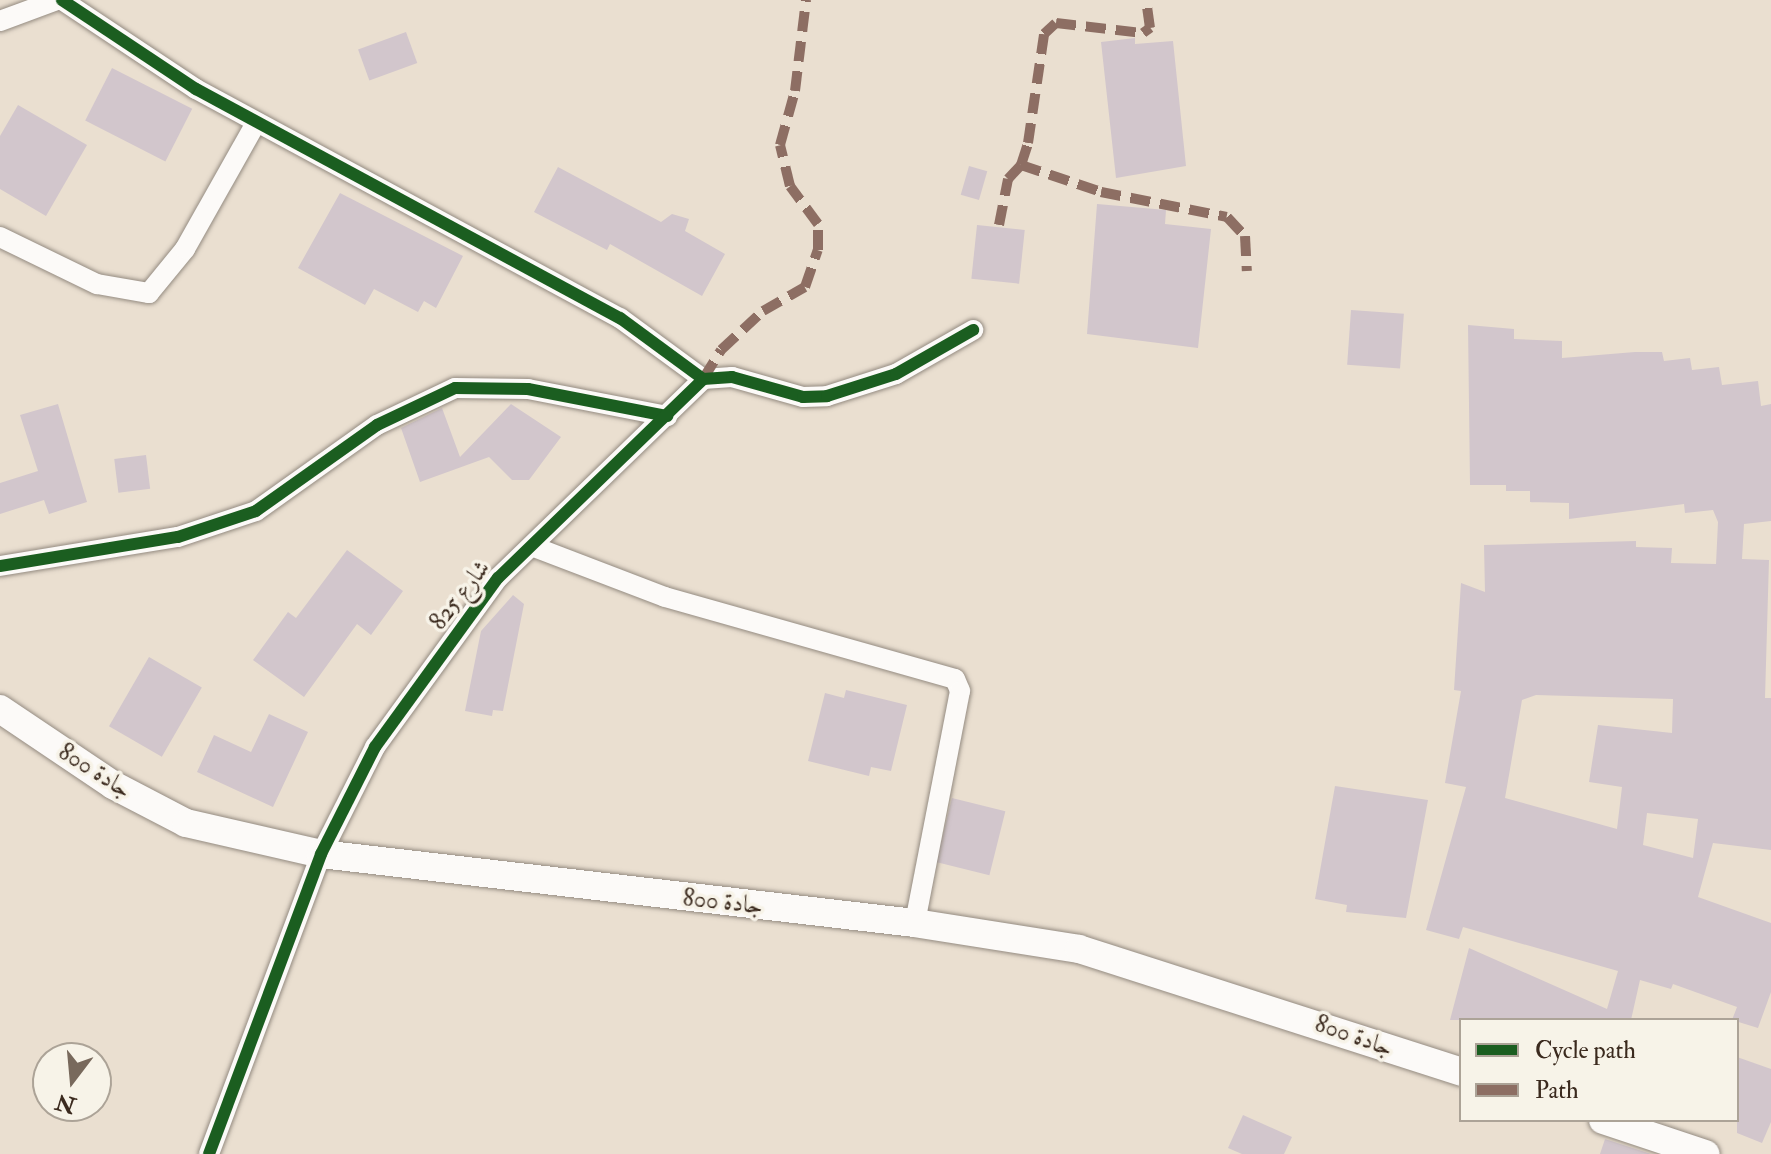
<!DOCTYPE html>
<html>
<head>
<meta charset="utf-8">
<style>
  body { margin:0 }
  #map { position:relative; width:1771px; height:1154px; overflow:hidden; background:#eadfd0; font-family:"IM FELL Double Pica",Amiri,serif }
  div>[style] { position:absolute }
  .building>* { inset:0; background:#d2c6cc; transform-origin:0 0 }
  .roads { filter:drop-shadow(0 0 2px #948b81) drop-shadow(0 0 2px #948b81) }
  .minor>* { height:20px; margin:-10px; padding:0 10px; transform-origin:10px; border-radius:10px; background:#fcfaf8 }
  .secondary>* { height:28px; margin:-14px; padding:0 14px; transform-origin:14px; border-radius:14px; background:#fcfaf8 }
  .quiet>* { height:10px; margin-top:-5px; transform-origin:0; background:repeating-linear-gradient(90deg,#8d6e63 0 20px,transparent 0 30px) }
  .cycleway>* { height:12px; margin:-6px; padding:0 6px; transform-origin:6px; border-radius:6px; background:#1b5e20 }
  span { translate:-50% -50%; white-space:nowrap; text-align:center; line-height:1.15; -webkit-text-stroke:7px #f7f3e8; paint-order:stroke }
  .street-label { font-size:24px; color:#3b2a1e }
  .legend { position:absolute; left:1459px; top:1018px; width:280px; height:104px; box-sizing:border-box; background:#f7f3e8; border:2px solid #aca397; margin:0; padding:10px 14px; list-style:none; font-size:24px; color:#3b2a1e }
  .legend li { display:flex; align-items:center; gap:16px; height:40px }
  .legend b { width:40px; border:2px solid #aca397 }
  .north { position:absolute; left:32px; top:1042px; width:80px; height:80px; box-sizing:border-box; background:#f7f3e8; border:2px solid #aca397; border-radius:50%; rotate:196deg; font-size:22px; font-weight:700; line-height:32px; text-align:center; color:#3b2a1e }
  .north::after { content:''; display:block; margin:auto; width:28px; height:36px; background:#78695c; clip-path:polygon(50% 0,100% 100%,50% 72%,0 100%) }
</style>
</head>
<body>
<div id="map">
  <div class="building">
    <div style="left:406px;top:32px;width:33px;height:51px;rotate:70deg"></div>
    <div style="clip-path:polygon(1135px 38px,1135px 44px,1173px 41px,1186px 166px,1116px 178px,1101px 42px)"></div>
    <div style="left:112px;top:68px;width:90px;height:59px;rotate:27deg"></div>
    <div style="clip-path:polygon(18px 105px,87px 145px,46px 216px,0 189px,0 136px)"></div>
    <div style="left:969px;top:166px;width:19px;height:30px;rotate:16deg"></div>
    <div style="clip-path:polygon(558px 167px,661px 222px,672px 214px,689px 219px,685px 231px,725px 254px,702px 296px,610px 244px,607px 250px,534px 212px)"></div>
    <div style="clip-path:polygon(340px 193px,463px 256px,436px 308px,424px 301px,418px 312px,374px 289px,365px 305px,298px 268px)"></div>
    <div style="clip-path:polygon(1097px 204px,1166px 210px,1165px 224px,1211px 229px,1198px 348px,1087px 334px)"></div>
    <div style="left:977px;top:225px;width:48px;height:54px;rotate:6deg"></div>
    <div style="left:1351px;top:310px;width:53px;height:55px;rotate:4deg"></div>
    <div style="clip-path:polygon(evenodd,1468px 325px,1514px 329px,1514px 339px,1562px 341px,1562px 358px,1635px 352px,1662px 352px,1664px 361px,1690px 358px,1692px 370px,1719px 367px,1722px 385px,1758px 381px,1761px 406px,1771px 404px,1771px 521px,1744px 524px,1742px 559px,1769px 560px,1765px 698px,1771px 698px,1771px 850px,1713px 843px,1698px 897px,1771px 923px,1771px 992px,1758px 1028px,1732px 1020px,1737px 1007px,1673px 984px,1671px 989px,1640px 980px,1631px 1020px,1450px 1020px,1469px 948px,1607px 1009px,1618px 971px,1463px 927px,1459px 939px,1426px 930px,1466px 787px,1445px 783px,1461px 691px,1454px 690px,1461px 583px,1485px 592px,1484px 545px,1636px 541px,1636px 547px,1672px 548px,1671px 563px,1716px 564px,1718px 522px,1713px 510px,1685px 513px,1684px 504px,1569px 519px,1569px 503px,1530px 502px,1530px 491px,1506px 491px,1506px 485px,1470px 485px,1468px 325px,1536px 695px,1673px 699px,1672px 733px,1598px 725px,1589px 782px,1622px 787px,1617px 829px,1505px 798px,1522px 700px,1536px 695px,1468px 325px,1647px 813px,1698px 819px,1693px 858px,1643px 845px,1647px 813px)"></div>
    <div style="clip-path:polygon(58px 404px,87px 502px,49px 514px,44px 500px,0 514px,0 483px,38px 471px,20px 415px)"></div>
    <div style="clip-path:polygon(511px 404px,561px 437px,529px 480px,512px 480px,489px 457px,420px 482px,401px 428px,442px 408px,460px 457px)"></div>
    <div style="left:146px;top:455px;width:34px;height:32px;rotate:83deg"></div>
    <div style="clip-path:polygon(347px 550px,403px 591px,371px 635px,357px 624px,304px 697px,253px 660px,288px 612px,296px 618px)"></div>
    <div style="clip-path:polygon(513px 595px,524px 604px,503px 711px,493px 710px,492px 716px,465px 711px,481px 631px)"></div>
    <div style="left:149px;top:657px;width:61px;height:80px;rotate:30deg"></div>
    <div style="clip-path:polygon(846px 690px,907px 705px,891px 771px,871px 767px,869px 776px,808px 761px,825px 693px,844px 698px)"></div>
    <div style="clip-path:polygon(269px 714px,308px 732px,273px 807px,197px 772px,214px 735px,251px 752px)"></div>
    <div style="clip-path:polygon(1335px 786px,1428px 800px,1406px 918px,1346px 912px,1347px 905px,1315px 899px)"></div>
    <div style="left:952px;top:798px;width:55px;height:66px;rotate:14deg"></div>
    <div style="clip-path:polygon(1737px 1057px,1771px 1069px,1771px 1122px,1762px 1143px,1737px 1133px)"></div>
    <div style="clip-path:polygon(1243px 1115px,1292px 1137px,1284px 1154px,1242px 1154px,1228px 1148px)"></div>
    <div style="clip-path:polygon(1605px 1139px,1651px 1154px,1600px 1154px)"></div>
  </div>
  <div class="roads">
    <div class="minor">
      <div style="left:62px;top:0;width:161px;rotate:33.6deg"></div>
      <div style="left:196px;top:89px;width:482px;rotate:28.4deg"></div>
      <div style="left:620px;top:318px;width:103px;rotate:36.3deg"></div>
      <div style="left:0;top:21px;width:61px;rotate:-20.2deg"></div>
      <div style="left:0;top:237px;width:108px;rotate:25.9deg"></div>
      <div style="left:97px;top:284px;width:53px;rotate:9.8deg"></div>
      <div style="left:149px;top:293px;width:57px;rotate:-50.7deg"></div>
      <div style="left:185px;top:249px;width:145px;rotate:-60.6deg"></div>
      <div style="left:534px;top:547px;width:140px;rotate:20.9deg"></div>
      <div style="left:665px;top:597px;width:301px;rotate:15.8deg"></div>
      <div style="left:955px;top:679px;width:13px;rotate:67deg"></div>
      <div style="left:960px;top:691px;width:236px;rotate:101deg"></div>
      <div style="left:0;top:566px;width:180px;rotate:-9.3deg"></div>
      <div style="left:178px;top:537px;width:82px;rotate:-18.4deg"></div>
      <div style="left:256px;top:511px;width:148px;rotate:-35.4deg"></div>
      <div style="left:377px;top:425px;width:86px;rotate:-25.4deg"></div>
      <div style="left:455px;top:388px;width:73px;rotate:0.8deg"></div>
      <div style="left:528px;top:389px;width:142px;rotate:11deg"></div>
      <div style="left:209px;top:1154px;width:320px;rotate:-69.5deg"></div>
      <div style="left:321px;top:854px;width:120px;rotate:-63.2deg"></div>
      <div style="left:375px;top:747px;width:209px;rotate:-54deg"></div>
      <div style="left:498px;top:578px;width:286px;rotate:-44.1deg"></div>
      <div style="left:703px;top:379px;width:29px;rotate:-4deg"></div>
      <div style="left:732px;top:377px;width:74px;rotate:15.7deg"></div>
      <div style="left:803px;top:397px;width:24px;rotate:-2deg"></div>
      <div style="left:827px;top:396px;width:72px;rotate:-17.7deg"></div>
      <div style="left:896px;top:374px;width:89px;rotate:-29.7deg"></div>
    </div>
    <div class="secondary">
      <div style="left:0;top:709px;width:136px;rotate:33.9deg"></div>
      <div style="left:113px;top:785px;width:82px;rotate:27.5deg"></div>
      <div style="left:186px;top:823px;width:139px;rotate:12.9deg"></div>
      <div style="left:321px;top:854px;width:598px;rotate:6.63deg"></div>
      <div style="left:915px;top:923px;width:166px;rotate:9deg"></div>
      <div style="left:1079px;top:949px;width:401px;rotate:17.8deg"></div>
      <div style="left:1603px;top:1120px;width:108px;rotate:18.4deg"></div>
    </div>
  </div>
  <div class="quiet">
    <div style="left:1021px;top:165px;width:84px;rotate:18.6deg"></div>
    <div style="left:1101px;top:192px;width:128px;rotate:11.2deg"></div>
    <div style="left:1227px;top:217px;width:26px;rotate:47deg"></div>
    <div style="left:1245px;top:236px;width:35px;rotate:87deg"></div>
    <div style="left:999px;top:225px;width:47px;rotate:-78.9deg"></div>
    <div style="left:1008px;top:179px;width:19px;rotate:-47deg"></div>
    <div style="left:1021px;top:165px;width:23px;rotate:-72deg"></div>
    <div style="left:1028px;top:143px;width:110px;rotate:-81.6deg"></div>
    <div style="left:1044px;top:34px;width:16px;rotate:-43deg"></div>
    <div style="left:1056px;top:23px;width:88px;rotate:6.6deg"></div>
    <div style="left:1143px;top:33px;width:9px;rotate:-36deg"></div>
    <div style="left:1150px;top:28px;width:28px;rotate:-98deg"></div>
    <div style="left:703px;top:379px;width:34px;rotate:-58deg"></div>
    <div style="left:721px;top:350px;width:57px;rotate:-42.9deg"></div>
    <div style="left:763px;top:311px;width:48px;rotate:-29.7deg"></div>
    <div style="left:805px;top:287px;width:39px;rotate:-71deg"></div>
    <div style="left:818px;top:250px;width:26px;rotate:-90deg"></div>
    <div style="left:818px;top:224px;width:47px;rotate:-126.4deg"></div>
    <div style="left:790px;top:186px;width:42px;rotate:-103.7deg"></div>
    <div style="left:780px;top:145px;width:56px;rotate:-74.5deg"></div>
    <div style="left:795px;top:91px;width:92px;rotate:-83.1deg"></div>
  </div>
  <div class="cycleway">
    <div style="left:62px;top:0;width:161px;rotate:33.6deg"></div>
    <div style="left:196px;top:89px;width:482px;rotate:28.4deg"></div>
    <div style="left:620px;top:318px;width:103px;rotate:36.3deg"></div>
    <div style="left:0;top:566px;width:180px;rotate:-9.3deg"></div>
    <div style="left:178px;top:537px;width:82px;rotate:-18.4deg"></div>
    <div style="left:256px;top:511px;width:148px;rotate:-35.4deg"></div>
    <div style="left:377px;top:425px;width:86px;rotate:-25.4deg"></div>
    <div style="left:455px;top:388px;width:73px;rotate:0.8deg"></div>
    <div style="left:528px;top:389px;width:142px;rotate:11deg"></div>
    <div style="left:209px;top:1154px;width:320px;rotate:-69.5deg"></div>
    <div style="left:321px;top:854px;width:120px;rotate:-63.2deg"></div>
    <div style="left:375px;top:747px;width:209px;rotate:-54deg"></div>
    <div style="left:498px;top:578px;width:286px;rotate:-44.1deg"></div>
    <div style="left:703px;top:379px;width:29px;rotate:-4deg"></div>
    <div style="left:732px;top:377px;width:74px;rotate:15.7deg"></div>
    <div style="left:803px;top:397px;width:24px;rotate:-2deg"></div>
    <div style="left:827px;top:396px;width:72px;rotate:-17.7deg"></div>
    <div style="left:896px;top:374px;width:89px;rotate:-29.7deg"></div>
  </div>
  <div class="street-label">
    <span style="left:460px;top:595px;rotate:-52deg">شارع 825</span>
    <span style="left:95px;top:771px;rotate:32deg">جادة 800</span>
    <span style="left:723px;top:902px;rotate:6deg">جادة 800</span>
    <span style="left:1354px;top:1036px;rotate:19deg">جادة 800</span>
  </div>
  <ul class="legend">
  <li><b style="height:10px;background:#1b5e20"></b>Cycle path</li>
  <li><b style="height:10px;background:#8d6e63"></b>Path</li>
  </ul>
  <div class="north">N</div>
</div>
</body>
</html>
